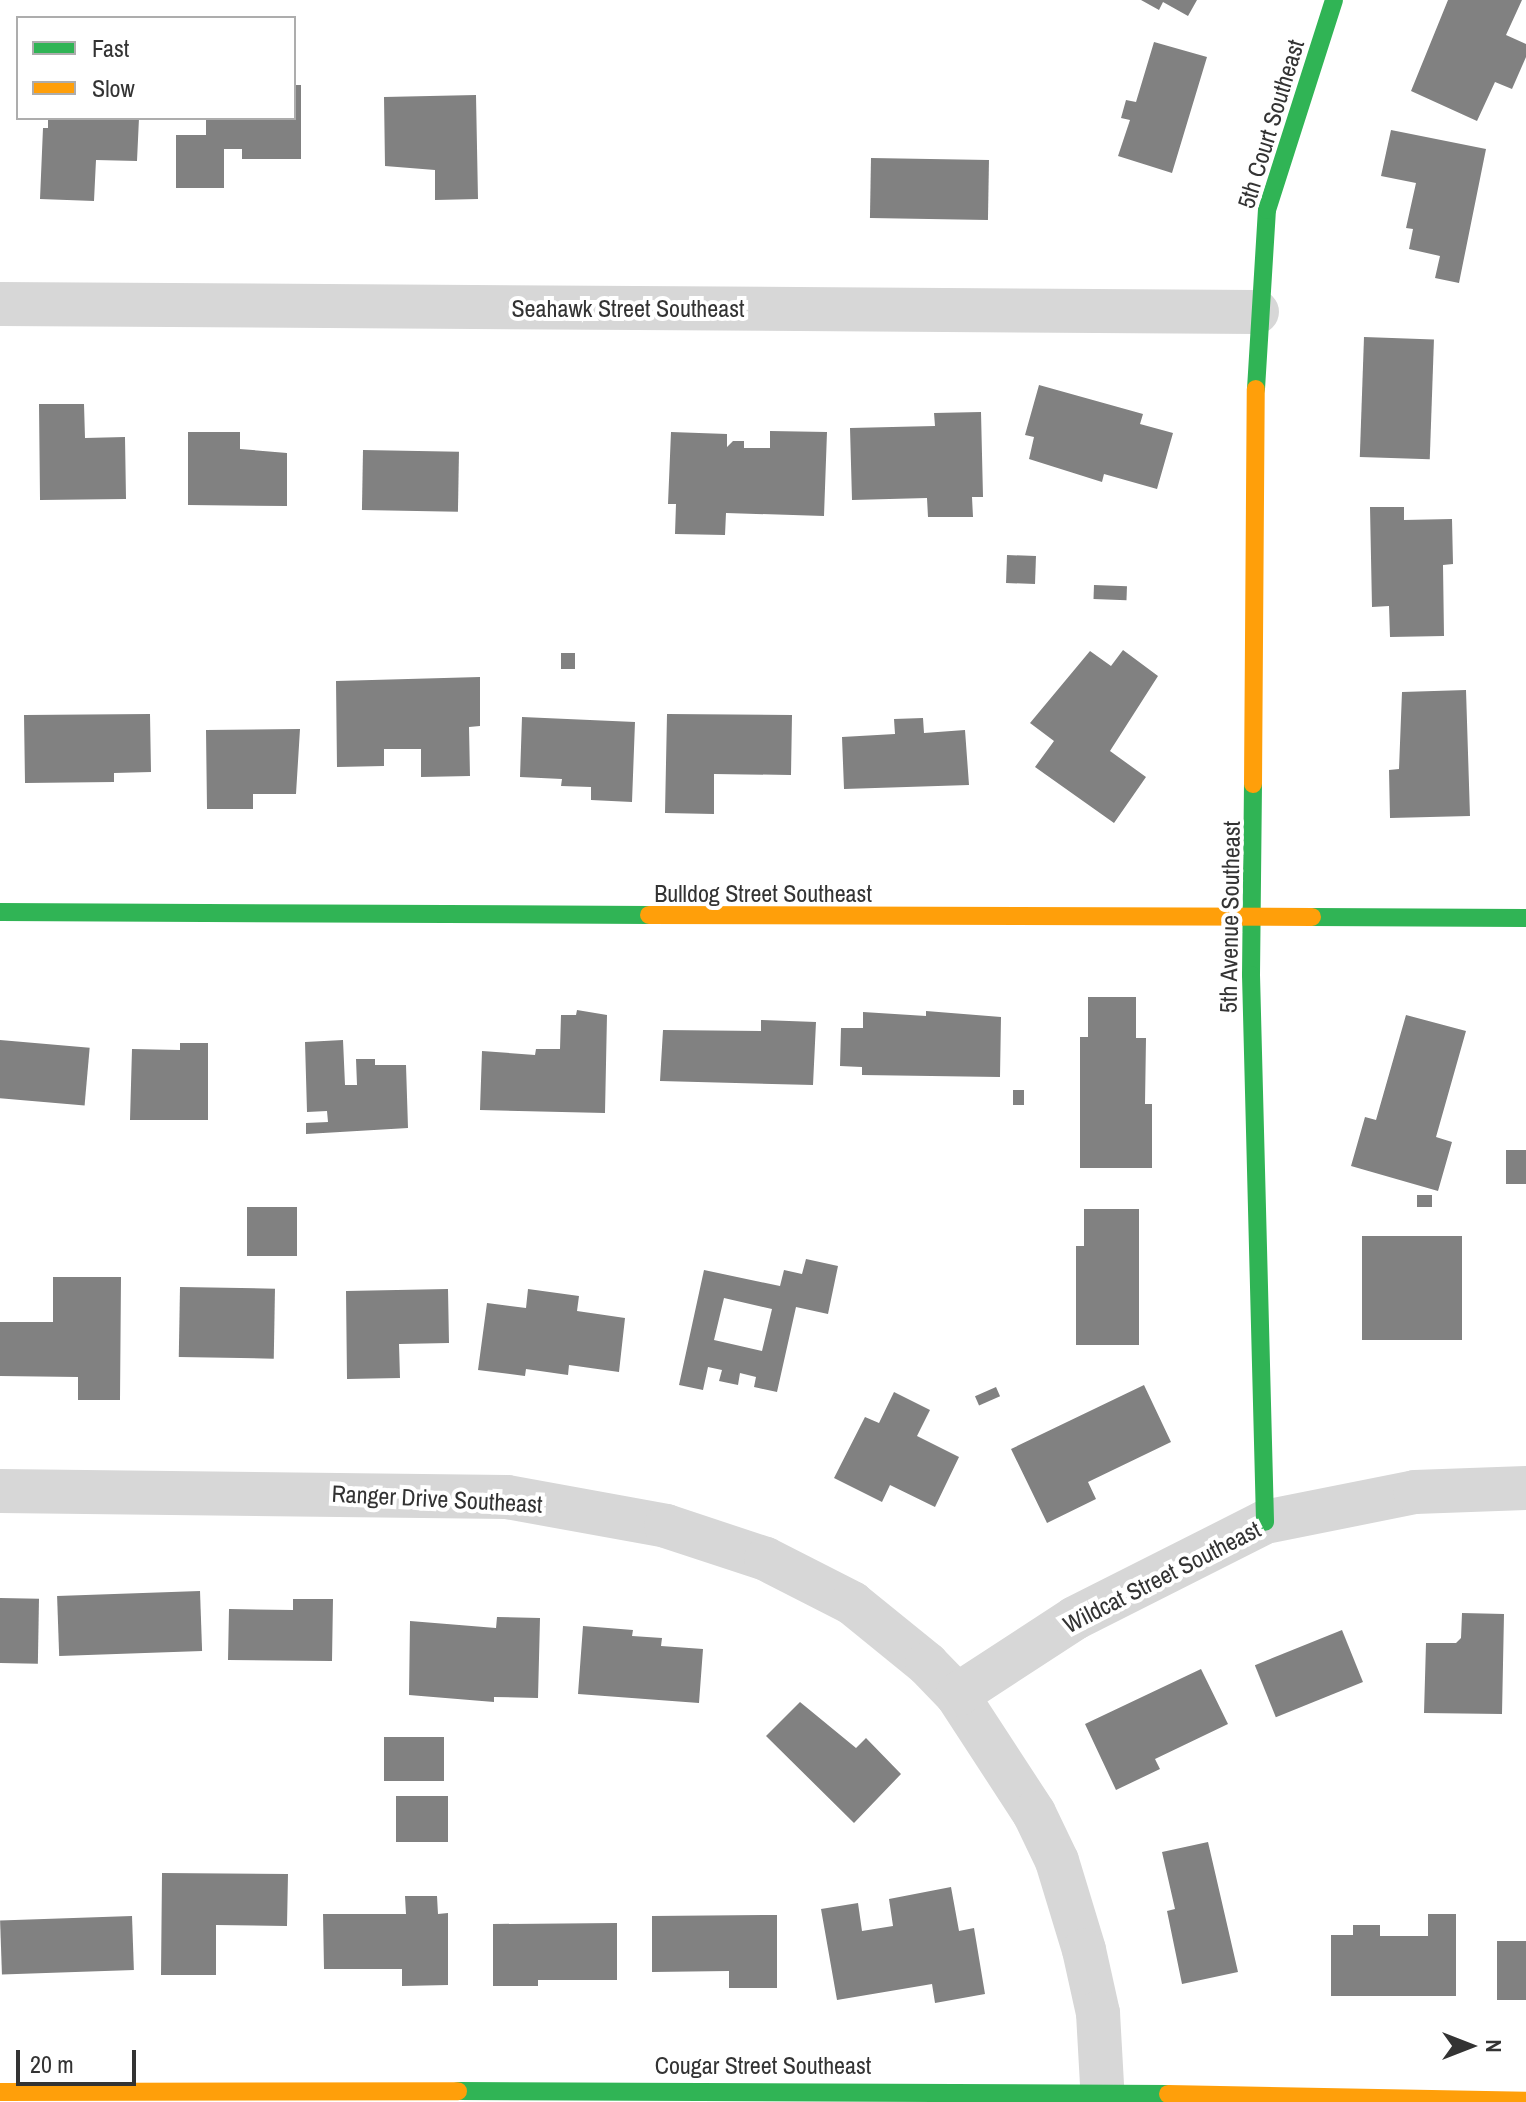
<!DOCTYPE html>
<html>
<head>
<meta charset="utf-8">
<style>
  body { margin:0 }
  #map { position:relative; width:1526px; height:2102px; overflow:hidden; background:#fff; font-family:"Archivo Narrow",sans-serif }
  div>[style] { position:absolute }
  .building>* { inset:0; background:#818181; transform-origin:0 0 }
  .street>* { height:44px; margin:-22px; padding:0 22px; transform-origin:22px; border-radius:22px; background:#d7d7d7 }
  .fast>* { height:18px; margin:-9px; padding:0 9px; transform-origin:9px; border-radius:9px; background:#30b455 }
  .slow>* { height:18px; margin:-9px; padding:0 9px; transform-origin:9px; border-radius:9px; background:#ff9f0a }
  span { translate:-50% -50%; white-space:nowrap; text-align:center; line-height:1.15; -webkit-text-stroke:8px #fff; paint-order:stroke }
  .street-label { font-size:24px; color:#333 }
  .legend { position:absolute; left:16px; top:16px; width:280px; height:104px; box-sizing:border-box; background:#fff; border:2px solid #adadad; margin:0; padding:10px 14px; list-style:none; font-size:24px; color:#333 }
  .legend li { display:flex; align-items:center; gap:16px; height:40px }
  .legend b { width:40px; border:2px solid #adadad }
  .north { position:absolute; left:1430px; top:2006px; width:80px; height:80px; -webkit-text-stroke:6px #fff; paint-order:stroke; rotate:90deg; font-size:22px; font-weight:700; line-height:32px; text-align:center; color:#333 }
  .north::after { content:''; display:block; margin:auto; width:28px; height:36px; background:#333; clip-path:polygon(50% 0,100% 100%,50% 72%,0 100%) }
  .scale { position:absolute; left:16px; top:2050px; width:120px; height:36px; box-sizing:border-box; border:4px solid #333; border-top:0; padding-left:10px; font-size:24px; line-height:28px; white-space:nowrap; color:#333; -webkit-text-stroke:6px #fff; paint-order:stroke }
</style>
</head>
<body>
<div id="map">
  <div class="building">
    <div style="clip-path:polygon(1141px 0,1197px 0,1188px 16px,1163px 2px,1159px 10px)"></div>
    <div style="clip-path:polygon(1448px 0,1522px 0,1506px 35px,1526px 44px,1526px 57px,1512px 89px,1495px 82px,1477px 121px,1411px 91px)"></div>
    <div style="clip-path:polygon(1154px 42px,1207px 57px,1172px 173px,1118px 156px,1130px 120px,1121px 118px,1126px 100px,1136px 102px)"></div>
    <div style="clip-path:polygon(294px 85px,301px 85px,301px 159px,242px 159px,242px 149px,224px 149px,224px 188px,176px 188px,176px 135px,206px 135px,206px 118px,294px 118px)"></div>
    <div style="clip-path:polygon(476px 95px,478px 199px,435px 200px,435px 170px,385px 166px,384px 97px)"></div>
    <div style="clip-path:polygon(48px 118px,139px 118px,137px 161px,96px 160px,94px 201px,40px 199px,43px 128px,48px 128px)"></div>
    <div style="clip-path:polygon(1391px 130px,1486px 149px,1459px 283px,1435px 278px,1440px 256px,1409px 249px,1413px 229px,1406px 228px,1416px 183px,1381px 176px)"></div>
    <div style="left:871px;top:158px;width:118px;height:60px;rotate:1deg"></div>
    <div style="left:1364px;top:337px;width:70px;height:120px;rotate:2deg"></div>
    <div style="clip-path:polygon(1039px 385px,1143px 414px,1140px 424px,1173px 433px,1157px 489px,1104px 474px,1102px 482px,1029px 459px,1034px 437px,1025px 435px)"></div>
    <div style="clip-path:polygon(39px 404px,84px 404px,85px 438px,125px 437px,126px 499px,40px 500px)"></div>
    <div style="clip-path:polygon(981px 412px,983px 497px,972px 497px,973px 517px,928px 517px,927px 498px,852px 500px,850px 428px,935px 426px,934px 413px)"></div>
    <div style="clip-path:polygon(770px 431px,827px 432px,824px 516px,726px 513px,725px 535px,675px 534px,676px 504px,668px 504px,671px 432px,727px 434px,727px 447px,733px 441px,744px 441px,744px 448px,770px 448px)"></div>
    <div style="clip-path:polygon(188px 432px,240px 432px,240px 449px,287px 453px,287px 506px,188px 505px)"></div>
    <div style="left:363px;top:450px;width:96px;height:60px;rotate:1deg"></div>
    <div style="clip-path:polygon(1370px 507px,1404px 507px,1404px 520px,1452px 519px,1453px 564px,1443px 565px,1444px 636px,1390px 637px,1389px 606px,1372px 607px)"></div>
    <div style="left:1007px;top:555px;width:29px;height:28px;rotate:2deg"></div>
    <div style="left:1094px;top:585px;width:33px;height:14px;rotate:2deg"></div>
    <div style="clip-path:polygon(1123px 650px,1158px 676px,1110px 751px,1146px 777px,1114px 823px,1035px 767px,1054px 741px,1030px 723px,1090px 651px,1111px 666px)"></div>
    <div style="left:561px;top:653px;width:14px;height:16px"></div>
    <div style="clip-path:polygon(480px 677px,480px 726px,469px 727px,470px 776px,421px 777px,421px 749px,384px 749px,384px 766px,337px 767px,336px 681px)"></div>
    <div style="clip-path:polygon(1466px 690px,1470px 816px,1390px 818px,1389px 770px,1399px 769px,1402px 692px)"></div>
    <div style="clip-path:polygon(150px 714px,151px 772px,114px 773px,114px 782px,25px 783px,24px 715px)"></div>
    <div style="clip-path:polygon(667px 714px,792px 715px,791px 775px,714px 774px,714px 814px,665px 813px)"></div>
    <div style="clip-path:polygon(522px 717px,635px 722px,632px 802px,591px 800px,591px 787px,561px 786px,562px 779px,520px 777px)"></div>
    <div style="clip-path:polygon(923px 718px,924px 733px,965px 730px,969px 785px,844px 789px,842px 737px,895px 734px,894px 719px)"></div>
    <div style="clip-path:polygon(300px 729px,296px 794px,253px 794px,253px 809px,207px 809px,206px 730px)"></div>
    <div style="clip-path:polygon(1088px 997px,1136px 997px,1136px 1038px,1146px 1038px,1145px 1104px,1152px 1104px,1152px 1168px,1080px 1168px,1080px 1037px,1088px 1037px)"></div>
    <div style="clip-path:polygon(577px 1010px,607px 1015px,605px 1113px,480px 1110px,482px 1051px,535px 1055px,536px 1049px,560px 1049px,561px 1015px,576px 1015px)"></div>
    <div style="clip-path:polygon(926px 1011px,1001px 1017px,1000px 1077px,862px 1075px,862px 1067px,840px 1066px,841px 1028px,863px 1028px,863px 1012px,926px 1016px)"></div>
    <div style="clip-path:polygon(1406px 1015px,1466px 1031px,1436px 1137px,1452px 1142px,1438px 1191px,1351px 1166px,1365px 1117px,1376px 1120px)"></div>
    <div style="clip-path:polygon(761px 1020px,816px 1022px,813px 1085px,660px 1081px,663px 1030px,761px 1031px)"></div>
    <div style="left:0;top:1040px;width:90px;height:58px;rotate:5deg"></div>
    <div style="clip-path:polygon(343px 1040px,345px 1085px,357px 1085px,356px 1059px,375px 1059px,375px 1065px,406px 1065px,408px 1128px,306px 1134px,306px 1123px,328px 1122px,327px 1111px,307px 1112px,305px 1042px)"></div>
    <div style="clip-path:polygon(180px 1043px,208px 1043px,208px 1120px,130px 1120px,132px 1049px,180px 1050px)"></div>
    <div style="left:1013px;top:1090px;width:11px;height:15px"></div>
    <div style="left:1506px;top:1150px;width:20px;height:34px"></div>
    <div style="left:1417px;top:1195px;width:15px;height:12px"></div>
    <div style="left:297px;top:1207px;width:49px;height:50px;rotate:90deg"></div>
    <div style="clip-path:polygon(1084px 1209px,1139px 1209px,1139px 1345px,1076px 1345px,1076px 1246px,1084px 1246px)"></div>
    <div style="left:1362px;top:1236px;width:100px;height:104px"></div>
    <div style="clip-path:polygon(evenodd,806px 1259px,838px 1266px,828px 1314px,796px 1307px,777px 1392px,754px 1387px,756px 1377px,740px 1373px,738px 1385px,719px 1381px,722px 1370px,708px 1367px,703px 1390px,679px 1385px,704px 1270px,780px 1286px,784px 1270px,802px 1274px,806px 1259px,724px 1298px,772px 1309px,762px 1351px,714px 1340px,724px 1298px)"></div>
    <div style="clip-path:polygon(53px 1277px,121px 1277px,120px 1400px,78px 1400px,78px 1377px,0 1376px,0 1322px,53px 1322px)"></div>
    <div style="left:180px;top:1287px;width:95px;height:70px;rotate:1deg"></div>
    <div style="clip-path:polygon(448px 1289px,449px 1343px,399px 1344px,400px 1378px,347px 1379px,346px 1291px)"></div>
    <div style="clip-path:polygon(528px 1289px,579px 1296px,577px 1311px,625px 1318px,619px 1372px,569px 1365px,568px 1375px,526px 1369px,525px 1376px,478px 1370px,487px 1303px,526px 1308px)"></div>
    <div style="clip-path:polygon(1144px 1385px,1171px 1442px,1088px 1482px,1096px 1499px,1047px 1523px,1011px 1449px)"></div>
    <div style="left:996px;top:1387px;width:10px;height:23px;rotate:66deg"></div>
    <div style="clip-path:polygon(894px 1392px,930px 1410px,917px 1436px,959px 1457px,935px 1507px,890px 1485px,882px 1502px,834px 1478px,865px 1417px,879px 1423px)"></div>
    <div style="left:200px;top:1591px;width:60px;height:143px;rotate:88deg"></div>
    <div style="left:0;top:1598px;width:39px;height:65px;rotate:1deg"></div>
    <div style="clip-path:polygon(293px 1599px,333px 1599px,332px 1661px,228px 1660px,229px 1609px,293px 1610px)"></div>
    <div style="clip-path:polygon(1462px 1613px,1504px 1614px,1502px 1714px,1424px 1713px,1426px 1643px,1456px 1643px,1461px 1638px)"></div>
    <div style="clip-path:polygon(497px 1617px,540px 1618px,538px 1698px,494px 1697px,494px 1702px,409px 1695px,410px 1621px,496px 1628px)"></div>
    <div style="clip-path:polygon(583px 1626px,633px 1630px,632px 1636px,662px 1638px,661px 1646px,703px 1649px,699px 1703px,578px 1694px)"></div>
    <div style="left:1342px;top:1630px;width:56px;height:94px;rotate:68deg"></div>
    <div style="clip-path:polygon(1201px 1669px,1228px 1724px,1155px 1759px,1160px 1769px,1116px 1790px,1085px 1724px)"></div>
    <div style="clip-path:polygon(800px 1702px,856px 1748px,866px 1738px,901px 1774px,854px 1823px,766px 1736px)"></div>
    <div style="left:384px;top:1737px;width:60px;height:44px"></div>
    <div style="left:396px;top:1796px;width:52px;height:46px"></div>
    <div style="clip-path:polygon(1208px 1842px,1238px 1972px,1182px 1984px,1167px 1911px,1175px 1909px,1162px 1852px)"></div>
    <div style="clip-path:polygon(162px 1873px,288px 1874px,287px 1926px,216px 1925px,216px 1975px,161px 1975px)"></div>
    <div style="clip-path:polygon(951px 1887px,959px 1931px,974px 1928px,985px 1994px,935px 2003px,932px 1984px,837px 2000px,821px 1909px,858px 1903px,862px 1931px,893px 1926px,889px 1899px)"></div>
    <div style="clip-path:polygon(405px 1896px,437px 1896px,438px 1914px,448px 1913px,448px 1985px,402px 1986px,402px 1969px,324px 1969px,323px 1914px,406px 1914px)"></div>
    <div style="clip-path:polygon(1428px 1914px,1456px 1914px,1456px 1996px,1331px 1996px,1331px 1935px,1353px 1935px,1353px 1925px,1380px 1925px,1380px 1936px,1428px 1936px)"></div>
    <div style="clip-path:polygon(777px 1915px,777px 1988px,729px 1988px,729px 1971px,652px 1972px,652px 1916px)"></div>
    <div style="left:132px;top:1916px;width:54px;height:132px;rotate:88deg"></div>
    <div style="clip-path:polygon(617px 1923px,617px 1980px,538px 1980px,538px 1986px,493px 1986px,493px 1924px)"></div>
    <div style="left:1497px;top:1941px;width:29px;height:59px"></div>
  </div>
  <div class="street">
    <div style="left:0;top:304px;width:1257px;rotate:0.36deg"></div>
    <div style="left:0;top:1491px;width:507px;rotate:0.68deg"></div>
    <div style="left:507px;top:1497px;width:162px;rotate:10.3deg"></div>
    <div style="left:666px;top:1526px;width:105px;rotate:18.3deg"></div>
    <div style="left:766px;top:1559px;width:97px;rotate:27.1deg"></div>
    <div style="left:852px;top:1603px;width:97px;rotate:39.1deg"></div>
    <div style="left:927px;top:1664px;width:43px;rotate:45.9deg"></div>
    <div style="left:957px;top:1695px;width:141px;rotate:56.9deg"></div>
    <div style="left:1034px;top:1813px;width:53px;rotate:64.4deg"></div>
    <div style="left:1057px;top:1861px;width:93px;rotate:73.1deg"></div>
    <div style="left:1084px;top:1950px;width:65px;rotate:77.5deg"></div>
    <div style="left:1098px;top:2013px;width:89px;rotate:86.8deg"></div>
    <div style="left:957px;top:1695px;width:141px;rotate:-33.1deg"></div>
    <div style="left:1075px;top:1618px;width:213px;rotate:-26.8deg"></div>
    <div style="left:1265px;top:1522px;width:153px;rotate:-11.3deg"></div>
    <div style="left:1415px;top:1492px;width:111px;rotate:-2.1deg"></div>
  </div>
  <div class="fast">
    <div style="left:1256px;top:389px;width:179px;rotate:-86.5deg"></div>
    <div style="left:1267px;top:210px;width:220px;rotate:-72.3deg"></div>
    <div style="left:1253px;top:784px;width:191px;rotate:90.6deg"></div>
    <div style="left:1251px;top:975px;width:547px;rotate:88.53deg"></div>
    <div style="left:0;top:912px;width:649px;rotate:0.26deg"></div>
    <div style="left:1312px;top:917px;width:214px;rotate:0.3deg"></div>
    <div style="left:458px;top:2091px;width:710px;rotate:0.24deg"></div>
  </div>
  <div class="slow">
    <div style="left:1253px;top:784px;width:395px;rotate:-89.6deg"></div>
    <div style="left:649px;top:915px;width:663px;rotate:0.17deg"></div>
    <div style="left:0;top:2092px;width:458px;rotate:-0.1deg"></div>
    <div style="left:1168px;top:2094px;width:358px;rotate:1.1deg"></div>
  </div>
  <div class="street-label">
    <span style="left:1271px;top:124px;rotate:-73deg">5th Court Southeast</span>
    <span style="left:628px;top:309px">Seahawk Street Southeast</span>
    <span style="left:763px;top:894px">Bulldog Street Southeast</span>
    <span style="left:1230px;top:917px;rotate:-89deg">5th Avenue Southeast</span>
    <span style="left:437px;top:1499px;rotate:3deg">Ranger Drive Southeast</span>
    <span style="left:1162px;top:1577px;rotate:-27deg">Wildcat Street Southeast</span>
    <span style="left:763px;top:2066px">Cougar Street Southeast</span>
  </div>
  <ul class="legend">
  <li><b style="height:10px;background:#30b455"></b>Fast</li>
  <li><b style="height:10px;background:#ff9f0a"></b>Slow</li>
  </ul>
  <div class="north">N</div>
  <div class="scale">20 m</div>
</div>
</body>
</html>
